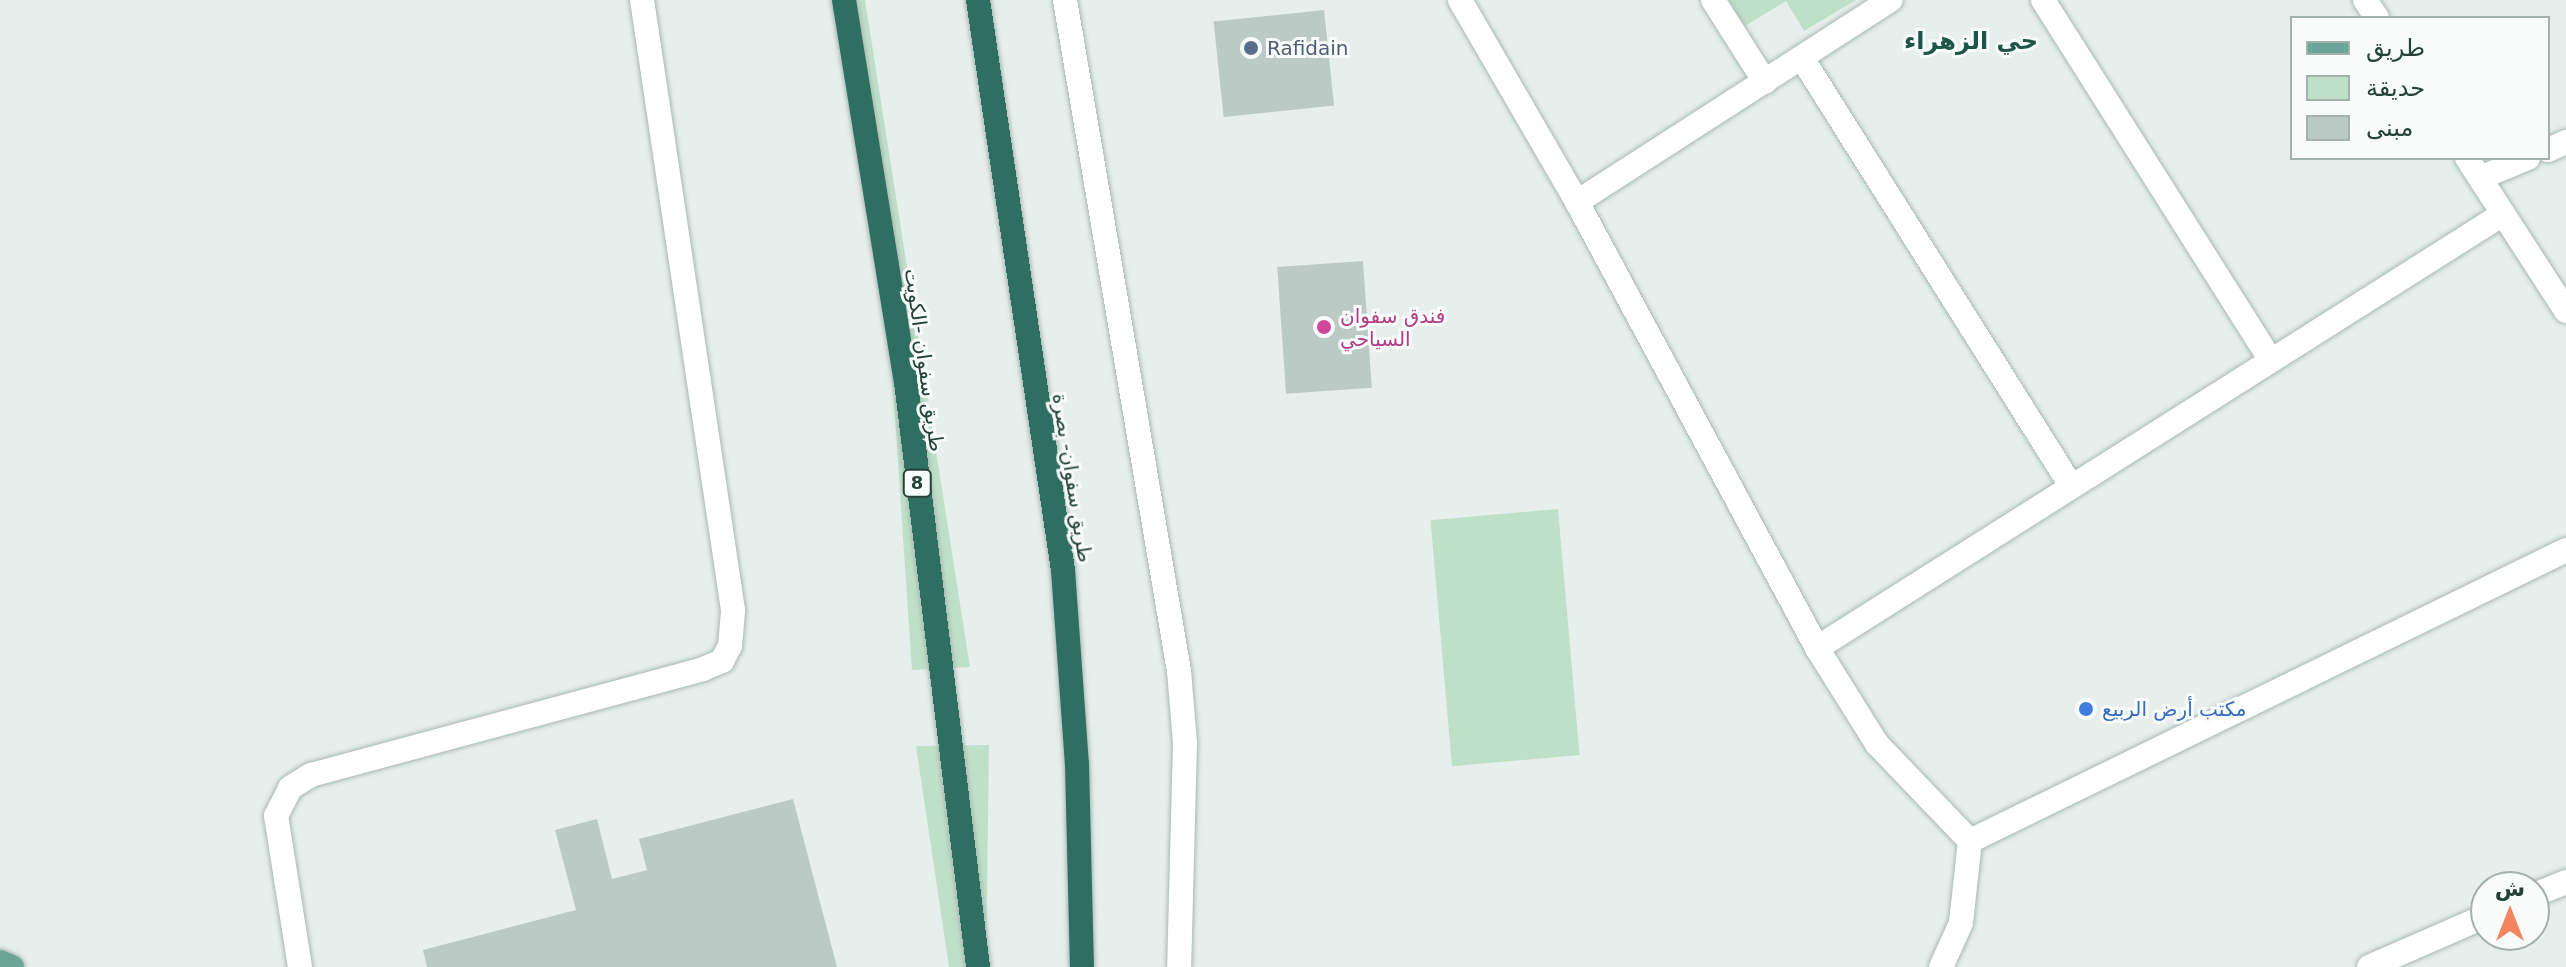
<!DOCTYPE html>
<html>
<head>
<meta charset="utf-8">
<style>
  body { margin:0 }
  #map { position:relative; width:2566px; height:967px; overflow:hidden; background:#e6efeb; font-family:"DejaVu Sans",Cairo,sans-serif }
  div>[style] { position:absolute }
  .green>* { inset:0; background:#bfe0c8; transform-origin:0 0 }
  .building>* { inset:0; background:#bbcac4; transform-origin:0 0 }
  .roads { filter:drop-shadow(0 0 2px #a8b8b2) drop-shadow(0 0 2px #a8b8b2) }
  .minor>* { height:24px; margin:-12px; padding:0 12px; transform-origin:12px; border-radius:12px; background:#fff }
  .major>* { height:24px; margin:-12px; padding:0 12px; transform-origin:12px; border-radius:12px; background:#6aa596 }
  .highway>* { height:24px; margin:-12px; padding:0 12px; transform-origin:12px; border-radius:12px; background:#2f6f62 }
  .dots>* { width:22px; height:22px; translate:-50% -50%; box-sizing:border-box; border:4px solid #f7fbf9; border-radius:50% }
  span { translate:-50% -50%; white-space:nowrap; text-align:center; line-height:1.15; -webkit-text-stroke:6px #f7fbf9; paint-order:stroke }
  .shield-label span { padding:2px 6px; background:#f7fbf9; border:2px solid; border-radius:6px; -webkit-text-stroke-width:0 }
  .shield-label { font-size:18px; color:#24423a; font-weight:700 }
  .service-label { font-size:20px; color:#4e5e75 }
  .left { translate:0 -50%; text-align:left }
  .hotel-label { font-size:20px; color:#b23c85 }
  .street-label { font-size:20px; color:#24423a }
  .shop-label { font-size:20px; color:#366cbe }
  .quarter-label { font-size:24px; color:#1f5548; font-weight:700 }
  .legend { position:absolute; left:2290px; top:16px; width:260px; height:144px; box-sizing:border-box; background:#f7fbf9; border:2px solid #a3b1ad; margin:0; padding:10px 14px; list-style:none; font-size:24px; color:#24423a }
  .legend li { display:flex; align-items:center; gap:16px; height:40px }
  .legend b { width:40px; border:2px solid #a3b1ad }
  .north { position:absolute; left:2470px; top:871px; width:80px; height:80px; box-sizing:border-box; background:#f7fbf9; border:2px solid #a3b1ad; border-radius:50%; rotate:0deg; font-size:22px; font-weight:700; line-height:32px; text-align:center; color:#24423a }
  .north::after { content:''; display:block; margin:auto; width:28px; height:36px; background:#f4845f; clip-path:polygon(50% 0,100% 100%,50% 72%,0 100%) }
</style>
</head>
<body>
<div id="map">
  <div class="green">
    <div style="clip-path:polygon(840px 0,865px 0,970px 667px,912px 670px,892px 373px)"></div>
    <div style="clip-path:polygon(1729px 0,1856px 0,1804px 31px,1786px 1px,1745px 26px)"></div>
    <div style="left:1558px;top:509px;width:247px;height:128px;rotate:85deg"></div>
    <div style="clip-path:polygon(989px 745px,986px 967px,949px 967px,916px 746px)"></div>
  </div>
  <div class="building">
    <div style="left:1324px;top:10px;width:96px;height:111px;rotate:84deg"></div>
    <div style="left:1363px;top:261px;width:127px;height:86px;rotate:86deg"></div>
    <div style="clip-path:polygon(793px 799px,837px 967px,427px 967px,423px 950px,576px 910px,555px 830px,597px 819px,612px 879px,647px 870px,639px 839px)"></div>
  </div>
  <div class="roads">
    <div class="minor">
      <div style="left:1065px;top:0;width:681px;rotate:80.36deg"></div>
      <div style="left:1179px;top:671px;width:72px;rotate:85.2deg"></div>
      <div style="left:1185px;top:743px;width:224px;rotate:91.5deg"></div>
      <div style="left:1460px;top:0;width:233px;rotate:59.9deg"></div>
      <div style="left:1577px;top:202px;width:506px;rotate:61.71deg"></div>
      <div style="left:1817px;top:648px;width:113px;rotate:58deg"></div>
      <div style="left:1877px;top:744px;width:134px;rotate:46.2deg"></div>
      <div style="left:1970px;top:841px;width:82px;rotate:96.3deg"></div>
      <div style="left:1961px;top:923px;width:48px;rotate:114.4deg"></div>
      <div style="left:1713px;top:0;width:97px;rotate:57.6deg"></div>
      <div style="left:2043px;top:0;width:425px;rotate:57.7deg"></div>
      <div style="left:2365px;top:0;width:22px;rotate:56deg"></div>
      <div style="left:1802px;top:58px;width:503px;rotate:57.83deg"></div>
      <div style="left:2548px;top:150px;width:20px;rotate:-24deg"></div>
      <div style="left:2467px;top:158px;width:182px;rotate:57.1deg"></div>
      <div style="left:2480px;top:178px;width:52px;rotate:-22.6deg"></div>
      <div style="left:1577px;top:202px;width:373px;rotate:-32.8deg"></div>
      <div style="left:1817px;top:648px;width:812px;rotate:-32.32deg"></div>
      <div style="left:1970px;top:841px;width:663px;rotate:-26.02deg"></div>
      <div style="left:2534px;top:895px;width:35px;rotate:-22deg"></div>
      <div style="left:300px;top:967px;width:153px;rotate:-99deg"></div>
      <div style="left:276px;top:816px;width:31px;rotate:-63deg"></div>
      <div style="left:290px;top:788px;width:25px;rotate:-32deg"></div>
      <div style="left:311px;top:775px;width:406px;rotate:-15.1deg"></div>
      <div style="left:703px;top:669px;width:21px;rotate:-23deg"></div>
      <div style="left:722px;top:661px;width:17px;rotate:-62deg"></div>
      <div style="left:730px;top:646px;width:36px;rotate:-85deg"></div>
      <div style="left:733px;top:610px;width:617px;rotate:-98.48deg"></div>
      <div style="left:2369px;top:967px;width:128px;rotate:-23.6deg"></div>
    </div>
    <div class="major">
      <div style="left:0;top:962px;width:13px;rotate:23deg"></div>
    </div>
    <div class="highway">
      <div style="left:844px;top:0;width:387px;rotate:80.8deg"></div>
      <div style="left:906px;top:382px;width:589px;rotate:82.98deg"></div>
      <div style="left:978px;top:0;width:576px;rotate:81.52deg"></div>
      <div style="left:1063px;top:570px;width:195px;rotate:85.9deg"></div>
      <div style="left:1077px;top:764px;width:203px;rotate:88.6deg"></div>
    </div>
  </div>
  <div class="dots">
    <div style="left:1251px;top:48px;background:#5c6f8a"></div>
    <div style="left:1324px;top:327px;background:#d1479c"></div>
    <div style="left:2086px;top:709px;background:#3f7fe0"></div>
  </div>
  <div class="shield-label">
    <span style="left:917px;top:483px">8</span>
  </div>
  <div class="service-label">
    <span class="left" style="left:1267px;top:48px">Rafidain</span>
  </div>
  <div class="hotel-label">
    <span class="left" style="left:1340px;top:328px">فندق سفوان<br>السياحي</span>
  </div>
  <div class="street-label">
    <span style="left:924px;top:360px;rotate:82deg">طريق سفوان -الكويت</span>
    <span style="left:1072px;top:478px;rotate:81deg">طريق سفوان- بصرة</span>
  </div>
  <div class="shop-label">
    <span class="left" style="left:2102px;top:709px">مكتب أرض الربيع</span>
  </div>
  <div class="quarter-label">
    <span style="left:1971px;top:42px">حي الزهراء</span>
  </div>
  <ul class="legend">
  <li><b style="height:10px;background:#6aa596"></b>طريق</li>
  <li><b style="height:22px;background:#bfe0c8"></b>حديقة</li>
  <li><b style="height:22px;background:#bbcac4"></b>مبنى</li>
  </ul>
  <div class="north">ش</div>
</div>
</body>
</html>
